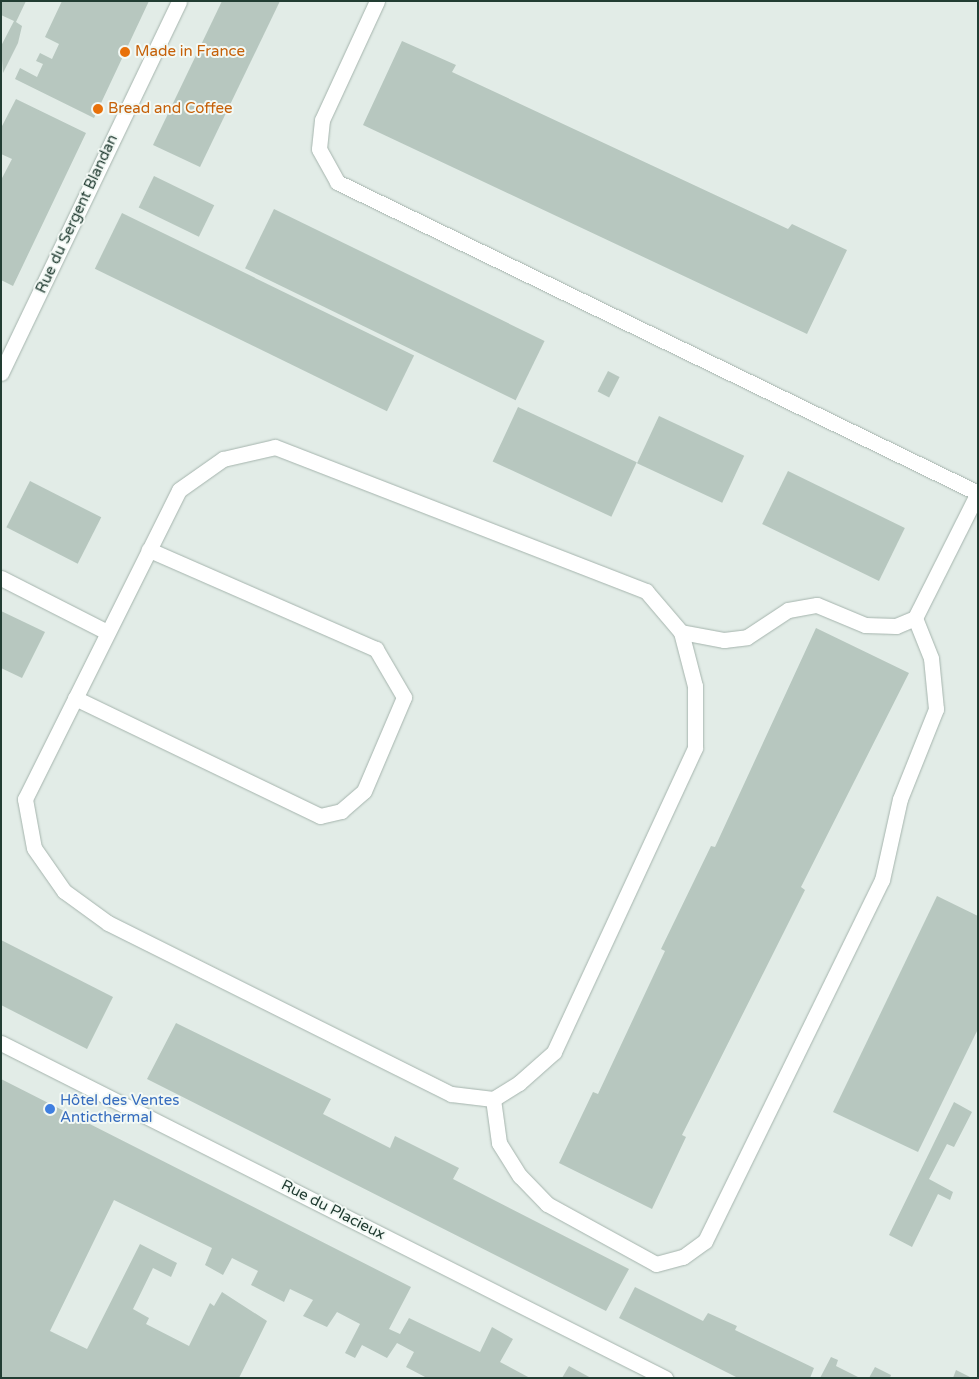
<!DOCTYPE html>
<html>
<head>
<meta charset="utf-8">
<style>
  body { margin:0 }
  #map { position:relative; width:979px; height:1379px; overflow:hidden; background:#e2ece7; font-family:"Varela Round",sans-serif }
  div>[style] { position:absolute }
  .building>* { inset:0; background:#b7c7bf; transform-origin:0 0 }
  .roads { filter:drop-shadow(0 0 1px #a5b4ad) drop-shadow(0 0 1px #a5b4ad) }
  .minor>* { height:15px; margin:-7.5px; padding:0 7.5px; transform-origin:7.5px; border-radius:7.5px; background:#fff }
  .dots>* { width:14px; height:14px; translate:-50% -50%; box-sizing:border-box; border:2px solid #f3f9f5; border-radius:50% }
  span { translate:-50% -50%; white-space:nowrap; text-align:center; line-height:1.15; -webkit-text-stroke:4px #f3f9f5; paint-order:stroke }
  .food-label { font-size:15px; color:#c56008 }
  .left { translate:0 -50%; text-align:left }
  .street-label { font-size:15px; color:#223d33 }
  .shop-label { font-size:15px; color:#366cbe }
  .frame { position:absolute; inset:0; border:2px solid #223d33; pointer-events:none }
</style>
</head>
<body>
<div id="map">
  <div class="building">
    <div style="clip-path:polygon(1px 1px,26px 1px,16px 22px,22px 26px,18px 43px,3px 73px,1px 46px,14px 21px,1px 15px)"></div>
    <div style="clip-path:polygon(62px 1px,149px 1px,94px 118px,15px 79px,20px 68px,37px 77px,43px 64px,36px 61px,40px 53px,52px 59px,59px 44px,45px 37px)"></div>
    <div style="clip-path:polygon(222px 1px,280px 1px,200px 167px,153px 145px)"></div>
    <div style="clip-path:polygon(402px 41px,456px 65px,452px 72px,788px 229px,792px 224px,847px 250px,807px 334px,363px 125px)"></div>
    <div style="clip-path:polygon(16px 99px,86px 133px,13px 286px,1px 280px,1px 180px,12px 159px,1px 154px,1px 128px)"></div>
    <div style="left:154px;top:176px;width:67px;height:35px;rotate:26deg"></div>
    <div style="left:274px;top:209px;width:301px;height:66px;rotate:26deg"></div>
    <div style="left:122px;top:213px;width:325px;height:62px;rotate:26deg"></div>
    <div style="left:608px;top:371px;width:13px;height:23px;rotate:27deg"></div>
    <div style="left:518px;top:407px;width:131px;height:60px;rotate:25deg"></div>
    <div style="left:659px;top:416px;width:94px;height:52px;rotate:25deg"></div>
    <div style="left:788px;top:471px;width:130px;height:59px;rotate:26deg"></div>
    <div style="left:30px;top:481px;width:80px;height:52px;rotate:27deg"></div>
    <div style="clip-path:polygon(1px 611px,45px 632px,22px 678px,1px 668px)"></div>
    <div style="clip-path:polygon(816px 628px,909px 673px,801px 887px,805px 890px,682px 1135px,686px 1137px,652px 1209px,559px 1163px,593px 1092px,598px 1094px,665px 951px,661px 949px,711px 846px,715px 847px)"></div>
    <div style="clip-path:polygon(937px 896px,978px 916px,978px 1029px,918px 1152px,833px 1112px)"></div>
    <div style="clip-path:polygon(1px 940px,113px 997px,87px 1049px,1px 1005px)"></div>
    <div style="clip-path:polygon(176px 1023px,331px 1099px,323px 1114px,390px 1148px,395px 1136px,459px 1168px,453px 1179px,629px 1269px,606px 1311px,147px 1079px)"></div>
    <div style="clip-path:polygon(1px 1079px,411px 1287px,389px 1329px,400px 1334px,409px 1318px,480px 1352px,492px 1327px,513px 1339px,500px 1362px,530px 1378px,427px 1378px,406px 1367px,414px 1352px,397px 1343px,387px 1358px,362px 1345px,355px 1358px,345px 1353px,360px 1324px,337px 1312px,327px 1327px,303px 1316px,313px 1300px,290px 1289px,284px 1302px,251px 1285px,258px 1271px,232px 1258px,223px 1275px,205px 1265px,212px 1248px,114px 1200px,50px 1331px,87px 1349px,140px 1244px,177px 1263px,171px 1277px,153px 1268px,133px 1309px,149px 1318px,146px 1324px,189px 1346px,210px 1303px,214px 1306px,222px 1292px,267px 1321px,239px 1378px,1px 1378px)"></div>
    <div style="clip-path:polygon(954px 1102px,972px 1112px,954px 1147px,947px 1144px,929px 1179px,953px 1192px,950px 1200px,938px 1194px,912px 1247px,889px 1235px)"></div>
    <div style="clip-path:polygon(635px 1287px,703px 1321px,708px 1313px,737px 1326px,735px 1330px,814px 1368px,810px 1378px,738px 1378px,619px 1318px)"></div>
    <div style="clip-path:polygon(831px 1357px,838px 1360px,836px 1366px,860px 1378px,820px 1378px)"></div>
    <div style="clip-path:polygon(569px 1366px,591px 1378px,562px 1378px)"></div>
    <div style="clip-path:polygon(875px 1367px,891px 1375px,890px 1378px,869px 1378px)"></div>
    <div style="clip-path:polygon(956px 1370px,972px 1378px,953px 1378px)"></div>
  </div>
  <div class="roads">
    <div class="minor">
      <div style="left:377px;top:1px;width:131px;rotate:114.8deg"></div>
      <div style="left:322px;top:120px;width:29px;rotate:96deg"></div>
      <div style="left:319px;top:149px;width:38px;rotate:61deg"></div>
      <div style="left:337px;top:182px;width:712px;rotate:25.88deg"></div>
      <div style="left:1px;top:373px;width:412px;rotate:-64.4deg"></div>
      <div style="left:275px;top:447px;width:398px;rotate:21.2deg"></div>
      <div style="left:646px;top:591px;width:54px;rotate:49.5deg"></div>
      <div style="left:681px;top:632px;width:56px;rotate:75.5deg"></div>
      <div style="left:695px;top:686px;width:62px;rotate:90deg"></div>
      <div style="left:695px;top:748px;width:335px;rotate:114.9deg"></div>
      <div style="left:554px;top:1052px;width:47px;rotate:138.5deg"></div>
      <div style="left:519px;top:1083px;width:31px;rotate:148deg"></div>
      <div style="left:493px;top:1099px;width:42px;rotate:-173.2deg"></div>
      <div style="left:451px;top:1094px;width:383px;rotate:-153.5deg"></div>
      <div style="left:108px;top:923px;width:54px;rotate:-144deg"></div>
      <div style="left:64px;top:891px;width:52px;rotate:-124.9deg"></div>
      <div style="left:34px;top:848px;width:50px;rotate:-100.4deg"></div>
      <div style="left:25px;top:799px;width:345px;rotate:-63.5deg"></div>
      <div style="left:179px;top:490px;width:54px;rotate:-35.2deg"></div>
      <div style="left:223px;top:459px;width:53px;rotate:-13deg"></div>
      <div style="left:1px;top:578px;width:119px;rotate:27deg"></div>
      <div style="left:681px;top:632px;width:44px;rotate:10.5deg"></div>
      <div style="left:724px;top:640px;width:23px;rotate:-7deg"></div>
      <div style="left:747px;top:637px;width:49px;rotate:-33.4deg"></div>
      <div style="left:788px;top:610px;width:29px;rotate:-10deg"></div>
      <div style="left:817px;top:605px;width:52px;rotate:22.6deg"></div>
      <div style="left:865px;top:625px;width:31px;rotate:2deg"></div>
      <div style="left:896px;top:626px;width:21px;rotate:-23deg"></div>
      <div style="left:915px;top:618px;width:140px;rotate:-63.3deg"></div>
      <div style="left:75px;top:698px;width:272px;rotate:25.7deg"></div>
      <div style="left:320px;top:816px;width:22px;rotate:-13deg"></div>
      <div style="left:341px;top:811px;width:30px;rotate:-41deg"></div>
      <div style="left:364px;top:791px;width:102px;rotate:-66.9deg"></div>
      <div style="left:404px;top:697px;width:56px;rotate:-120.3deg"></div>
      <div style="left:376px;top:649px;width:248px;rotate:-156.4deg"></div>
      <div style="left:1px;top:1043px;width:744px;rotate:26.77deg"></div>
      <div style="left:493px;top:1099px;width:44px;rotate:82.2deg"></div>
      <div style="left:499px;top:1143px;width:39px;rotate:58deg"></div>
      <div style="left:520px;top:1176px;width:39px;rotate:46deg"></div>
      <div style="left:547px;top:1204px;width:124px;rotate:28.8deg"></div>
      <div style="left:656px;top:1264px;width:28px;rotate:-15deg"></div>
      <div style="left:683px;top:1257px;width:27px;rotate:-36deg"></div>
      <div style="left:705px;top:1241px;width:402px;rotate:-63.9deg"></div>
      <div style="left:882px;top:880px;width:83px;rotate:-77.5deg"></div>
      <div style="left:900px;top:799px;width:97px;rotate:-68.2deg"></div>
      <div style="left:936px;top:709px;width:51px;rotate:-95.6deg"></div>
      <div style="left:931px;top:658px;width:43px;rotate:-111.8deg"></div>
    </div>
  </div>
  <div class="dots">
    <div style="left:125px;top:52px;background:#e8710a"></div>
    <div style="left:98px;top:109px;background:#e8710a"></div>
    <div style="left:50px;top:1109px;background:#3f7fe0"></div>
  </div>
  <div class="food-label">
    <span class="left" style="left:135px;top:52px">Made in France</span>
    <span class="left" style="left:108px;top:109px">Bread and Coffee</span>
  </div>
  <div class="street-label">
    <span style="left:77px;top:214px;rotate:-65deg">Rue du Sergent Blandan</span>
    <span style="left:333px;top:1210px;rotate:27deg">Rue du Placieux</span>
  </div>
  <div class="shop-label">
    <span class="left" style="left:60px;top:1109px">Hôtel des Ventes<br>Anticthermal</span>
  </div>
  <div class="frame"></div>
</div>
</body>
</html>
